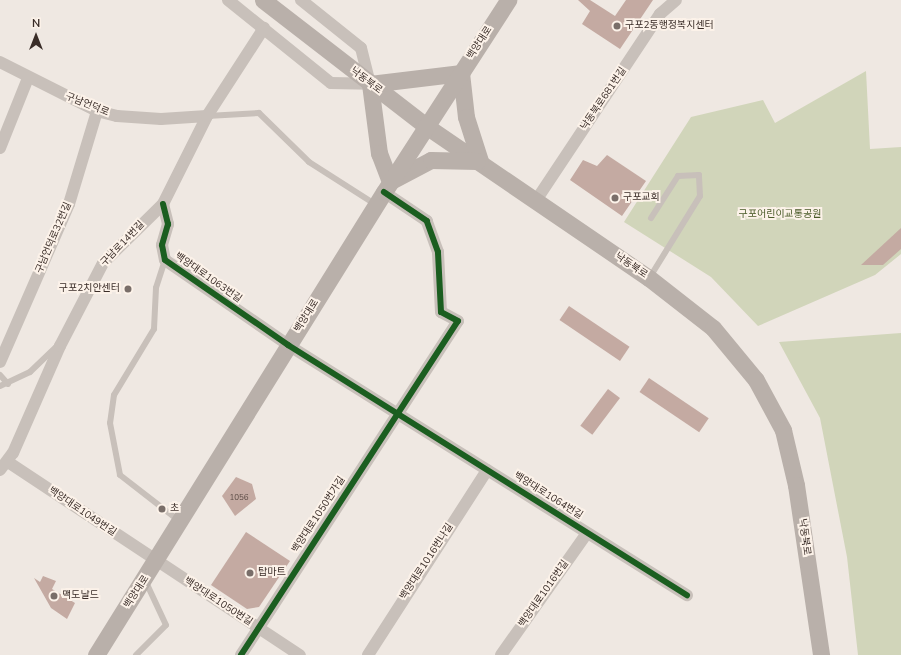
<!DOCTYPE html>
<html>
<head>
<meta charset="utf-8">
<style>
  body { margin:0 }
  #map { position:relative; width:901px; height:655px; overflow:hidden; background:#efe8e2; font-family:"Nunito Sans","Noto Sans KR",sans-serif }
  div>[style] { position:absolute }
  .green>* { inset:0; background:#d1d5ba }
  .building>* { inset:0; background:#c4aaa2; transform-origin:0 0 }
  .lane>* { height:6px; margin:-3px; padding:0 3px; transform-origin:3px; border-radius:3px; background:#c8c0ba }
  .street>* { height:12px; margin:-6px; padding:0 6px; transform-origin:6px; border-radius:6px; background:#c8c0ba }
  .secondary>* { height:17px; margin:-8.5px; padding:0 8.5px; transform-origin:8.5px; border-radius:8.5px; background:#b9b0aa }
  .cycleway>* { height:6px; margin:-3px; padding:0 3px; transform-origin:3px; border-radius:3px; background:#1b5e20 }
  .dots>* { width:11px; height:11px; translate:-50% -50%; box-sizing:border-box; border:2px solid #fcf2e9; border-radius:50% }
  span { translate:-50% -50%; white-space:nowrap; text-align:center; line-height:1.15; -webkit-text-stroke:4px #fcf2e9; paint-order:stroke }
  .number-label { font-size:8px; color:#5c4c46 }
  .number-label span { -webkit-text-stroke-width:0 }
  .poi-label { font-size:10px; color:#3a2d28 }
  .left { translate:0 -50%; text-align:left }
  .right { translate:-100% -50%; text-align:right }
  .street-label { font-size:10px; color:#3a2d28 }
  .park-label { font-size:10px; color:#4a5b29 }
  .north { position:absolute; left:16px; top:16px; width:40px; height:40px; -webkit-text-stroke:3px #fcf2e9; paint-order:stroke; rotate:0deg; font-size:11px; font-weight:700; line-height:16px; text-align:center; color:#3a2d28 }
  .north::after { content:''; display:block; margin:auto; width:14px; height:18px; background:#3a2d28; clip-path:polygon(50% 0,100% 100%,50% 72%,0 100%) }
</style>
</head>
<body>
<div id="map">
  <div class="green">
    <div style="clip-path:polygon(866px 71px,870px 149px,901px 147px,901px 254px,875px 275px,758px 326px,711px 277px,624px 222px,691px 117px,763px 100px,775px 123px)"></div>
    <div style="clip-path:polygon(901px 333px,901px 655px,858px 655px,847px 557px,820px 418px,779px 342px)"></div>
  </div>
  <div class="building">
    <div style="clip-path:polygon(578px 0,590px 0,615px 16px,626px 0,653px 0,620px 49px,582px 24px,590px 11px)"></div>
    <div style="clip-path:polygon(607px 155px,646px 181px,622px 216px,570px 180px,583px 160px,597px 166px)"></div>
    <div style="clip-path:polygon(901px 228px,901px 249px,883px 265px,861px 265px)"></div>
    <div style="left:569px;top:306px;width:73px;height:17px;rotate:34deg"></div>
    <div style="left:649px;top:378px;width:72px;height:17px;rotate:34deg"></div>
    <div style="left:608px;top:389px;width:15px;height:46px;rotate:37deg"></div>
    <div style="clip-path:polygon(236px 477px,252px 484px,256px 499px,235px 516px,222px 496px)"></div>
    <div style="clip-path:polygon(246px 532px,290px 561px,259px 607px,247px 609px,211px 585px)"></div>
    <div style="clip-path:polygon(43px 576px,56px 581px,52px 589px,75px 603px,67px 619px,51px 608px,34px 578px,40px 582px)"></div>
  </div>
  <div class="lane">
    <div style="left:207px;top:116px;width:52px;rotate:-3.3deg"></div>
    <div style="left:259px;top:113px;width:70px;rotate:44.4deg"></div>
    <div style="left:309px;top:162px;width:78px;rotate:32.5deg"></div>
    <div style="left:165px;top:260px;width:29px;rotate:108deg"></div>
    <div style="left:156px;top:288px;width:41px;rotate:92.8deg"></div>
    <div style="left:154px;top:329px;width:77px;rotate:121.2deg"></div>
    <div style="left:114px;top:395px;width:28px;rotate:98deg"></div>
    <div style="left:110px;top:423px;width:53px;rotate:79.1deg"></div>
    <div style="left:120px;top:475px;width:73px;rotate:37.8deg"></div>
    <div style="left:650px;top:277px;width:95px;rotate:-58.3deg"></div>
    <div style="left:700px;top:196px;width:21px;rotate:-93deg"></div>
    <div style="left:699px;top:175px;width:21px;rotate:177deg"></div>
    <div style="left:678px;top:176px;width:50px;rotate:122.7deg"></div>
    <div style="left:0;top:375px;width:12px;rotate:48deg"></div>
    <div style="left:0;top:386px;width:33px;rotate:-25deg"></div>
    <div style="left:30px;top:372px;width:37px;rotate:-44deg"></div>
    <div style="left:136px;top:655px;width:42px;rotate:-45deg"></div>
    <div style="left:166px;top:625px;width:50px;rotate:-115deg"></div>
  </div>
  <div class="street">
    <div style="left:228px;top:0;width:132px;rotate:38.9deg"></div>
    <div style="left:331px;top:83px;width:39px;rotate:1deg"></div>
    <div style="left:370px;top:84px;width:37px;rotate:-104deg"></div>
    <div style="left:361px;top:48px;width:77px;rotate:-141.3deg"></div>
    <div style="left:0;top:62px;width:109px;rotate:26.8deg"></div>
    <div style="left:97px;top:111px;width:21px;rotate:14deg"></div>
    <div style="left:117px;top:116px;width:44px;rotate:3.9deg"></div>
    <div style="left:161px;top:119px;width:46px;rotate:-3.7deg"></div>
    <div style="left:0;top:148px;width:75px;rotate:-68.2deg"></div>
    <div style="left:535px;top:202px;width:226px;rotate:-56.4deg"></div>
    <div style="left:660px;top:14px;width:21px;rotate:-41deg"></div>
    <div style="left:163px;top:204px;width:21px;rotate:76deg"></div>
    <div style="left:168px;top:224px;width:22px;rotate:106deg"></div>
    <div style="left:162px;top:245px;width:15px;rotate:79deg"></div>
    <div style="left:165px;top:260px;width:150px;rotate:34.6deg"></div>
    <div style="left:288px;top:345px;width:471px;rotate:32.1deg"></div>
    <div style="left:0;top:362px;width:172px;rotate:-66.4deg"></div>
    <div style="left:69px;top:204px;width:97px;rotate:-73.2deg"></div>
    <div style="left:8px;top:462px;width:350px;rotate:33.5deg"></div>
    <div style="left:0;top:470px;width:21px;rotate:-53deg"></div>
    <div style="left:13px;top:453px;width:117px;rotate:-66.3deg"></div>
    <div style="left:60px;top:346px;width:93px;rotate:-62.6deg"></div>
    <div style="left:103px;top:263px;width:84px;rotate:-44.5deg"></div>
    <div style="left:163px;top:204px;width:98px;rotate:-63.4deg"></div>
    <div style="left:207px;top:116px;width:105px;rotate:-57.1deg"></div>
    <div style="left:241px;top:655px;width:398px;rotate:-57deg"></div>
    <div style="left:458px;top:321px;width:19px;rotate:-152deg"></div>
    <div style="left:441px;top:312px;width:60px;rotate:-92.9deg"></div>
    <div style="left:438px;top:252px;width:33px;rotate:-110deg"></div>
    <div style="left:427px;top:221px;width:52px;rotate:-146deg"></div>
    <div style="left:368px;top:655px;width:220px;rotate:-57.2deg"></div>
    <div style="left:501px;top:655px;width:149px;rotate:-54.8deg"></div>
  </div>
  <div class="secondary">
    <div style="left:263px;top:0;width:206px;rotate:37.7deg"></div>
    <div style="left:426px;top:126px;width:270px;rotate:34.3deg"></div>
    <div style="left:649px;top:278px;width:81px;rotate:38deg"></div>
    <div style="left:713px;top:328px;width:67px;rotate:50.4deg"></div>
    <div style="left:756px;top:380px;width:57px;rotate:61.6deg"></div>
    <div style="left:783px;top:430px;width:57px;rotate:76.7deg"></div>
    <div style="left:796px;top:485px;width:172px;rotate:81.6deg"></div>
    <div style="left:461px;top:73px;width:44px;rotate:83.5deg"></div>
    <div style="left:466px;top:117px;width:46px;rotate:72.3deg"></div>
    <div style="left:370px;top:84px;width:70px;rotate:82.6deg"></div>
    <div style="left:379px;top:153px;width:31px;rotate:69deg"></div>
    <div style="left:370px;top:84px;width:92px;rotate:-6.9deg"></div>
    <div style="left:391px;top:181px;width:45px;rotate:-27.7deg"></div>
    <div style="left:431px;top:160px;width:46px;rotate:1.2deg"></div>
    <div style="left:96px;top:655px;width:545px;rotate:-58.12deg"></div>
    <div style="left:384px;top:192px;width:229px;rotate:-57.1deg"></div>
  </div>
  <div class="cycleway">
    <div style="left:163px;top:204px;width:21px;rotate:76deg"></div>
    <div style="left:168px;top:224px;width:22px;rotate:106deg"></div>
    <div style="left:162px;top:245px;width:15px;rotate:79deg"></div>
    <div style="left:165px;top:260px;width:150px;rotate:34.6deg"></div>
    <div style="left:288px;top:345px;width:471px;rotate:32.1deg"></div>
    <div style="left:241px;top:655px;width:398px;rotate:-57deg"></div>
    <div style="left:458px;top:321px;width:19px;rotate:-152deg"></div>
    <div style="left:441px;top:312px;width:60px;rotate:-92.9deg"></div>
    <div style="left:438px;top:252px;width:33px;rotate:-110deg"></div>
    <div style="left:427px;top:221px;width:52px;rotate:-146deg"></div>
  </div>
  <div class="dots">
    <div style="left:617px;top:26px;background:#796e69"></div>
    <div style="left:615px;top:198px;background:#796e69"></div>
    <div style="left:128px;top:289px;background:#796e69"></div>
    <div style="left:162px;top:509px;background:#796e69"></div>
    <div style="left:250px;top:573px;background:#796e69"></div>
    <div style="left:54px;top:596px;background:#796e69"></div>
  </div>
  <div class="number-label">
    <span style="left:239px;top:498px">1056</span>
  </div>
  <div class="poi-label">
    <span class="left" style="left:625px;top:26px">구포2동행정복지센터</span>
    <span class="left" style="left:623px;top:198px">구포교회</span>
    <span class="right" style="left:120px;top:289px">구포2치안센터</span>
    <span class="left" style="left:170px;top:509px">초</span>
    <span class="left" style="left:258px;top:573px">탑마트</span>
    <span class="left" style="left:62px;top:596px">맥도날드</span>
  </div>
  <div class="street-label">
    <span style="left:480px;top:43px;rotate:-57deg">백양대로</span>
    <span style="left:366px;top:81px;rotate:37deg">낙동북로</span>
    <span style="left:604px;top:99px;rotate:-56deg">낙동북로681번길</span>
    <span style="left:87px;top:105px;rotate:22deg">구남언덕로</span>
    <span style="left:54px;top:238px;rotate:-67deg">구남언덕로32번길</span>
    <span style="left:123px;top:244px;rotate:-46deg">구남로14번길</span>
    <span style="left:631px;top:266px;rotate:34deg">낙동북로</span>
    <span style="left:208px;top:278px;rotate:35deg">백양대로1063번길</span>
    <span style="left:307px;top:316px;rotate:-58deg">백양대로</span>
    <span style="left:548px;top:496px;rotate:32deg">백양대로1064번길</span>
    <span style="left:82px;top:512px;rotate:34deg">백양대로1049번길</span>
    <span style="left:319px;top:515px;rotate:-57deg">백양대로1050번가길</span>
    <span style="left:804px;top:537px;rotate:82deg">낙동북로</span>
    <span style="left:427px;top:562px;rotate:-57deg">백양대로1016번나길</span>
    <span style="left:137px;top:592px;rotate:-57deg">백양대로</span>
    <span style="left:544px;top:594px;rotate:-55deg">백양대로1016번길</span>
    <span style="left:218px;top:602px;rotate:33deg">백양대로1050번길</span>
  </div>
  <div class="park-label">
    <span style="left:780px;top:215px">구포어린이교통공원</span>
  </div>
  <div class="north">N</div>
</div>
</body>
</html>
